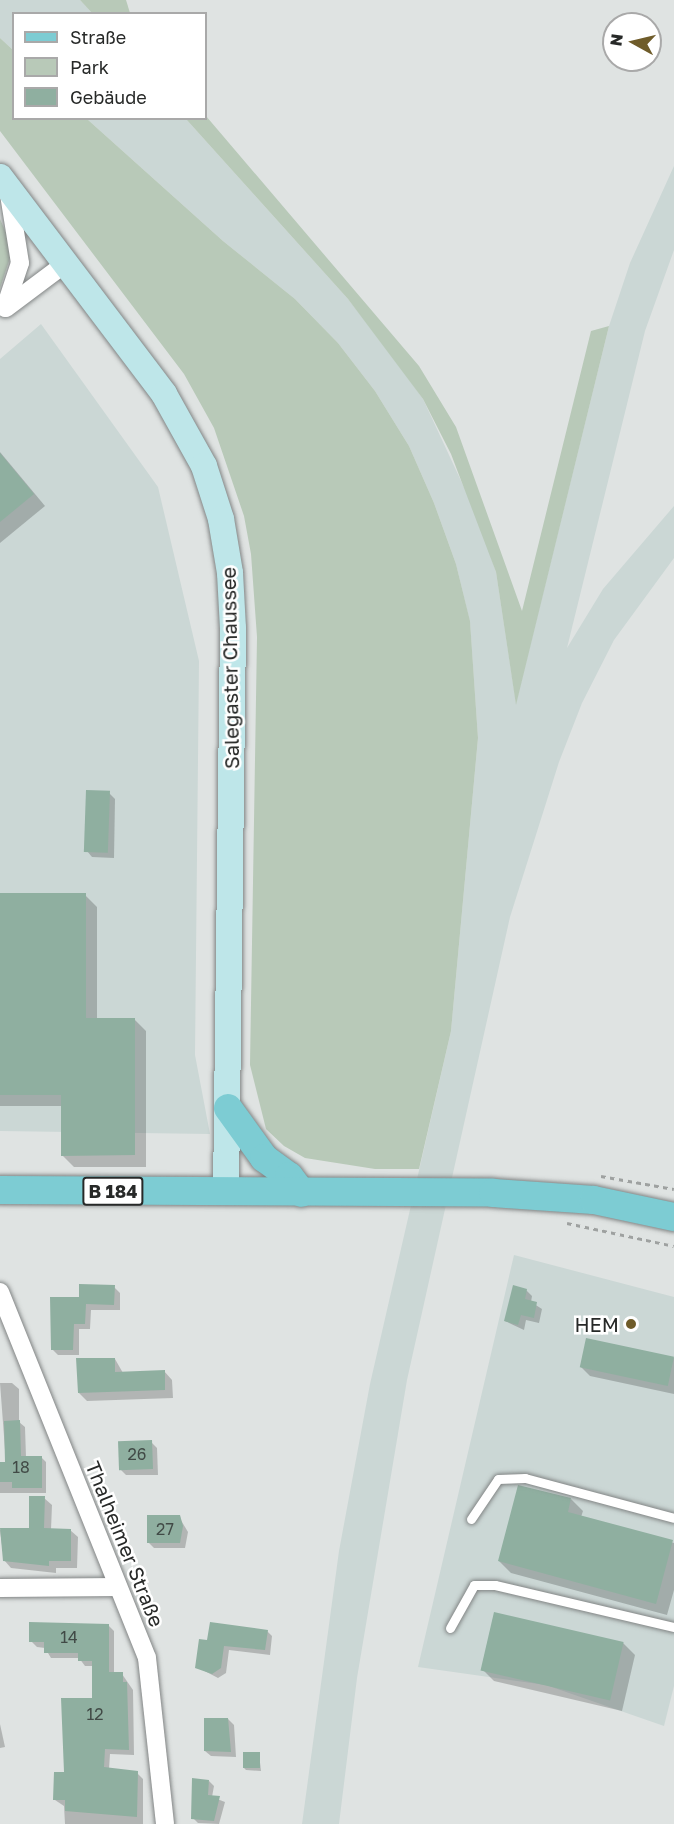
<!DOCTYPE html>
<html>
<head>
<meta charset="utf-8">
<style>
  body { margin:0 }
  #map { position:relative; width:674px; height:1824px; overflow:hidden; background:#dfe3e2; font-family:"Golos Text",sans-serif }
  div>[style] { position:absolute }
  .built>* { inset:0; background:#cbd7d5 }
  .green>* { inset:0; background:#b8c9b8 }
  .shadow>* { inset:0; background:#0003 }
  .building>* { inset:0; background:#8fafa0; transform-origin:0 0 }
  .path>* { height:3px; margin-top:-1.5px; transform-origin:0; background:repeating-linear-gradient(90deg,#9ea1a0 0 4.5px,transparent 0 9px) }
  .roads { filter:drop-shadow(0 0 2px #828585) drop-shadow(0 0 2px #828585) }
  .service>* { height:9px; margin:-4.5px; padding:0 4.5px; transform-origin:4.5px; border-radius:4.5px; background:#fff }
  .minor>* { height:18px; margin:-9px; padding:0 9px; transform-origin:9px; border-radius:9px; background:#fff }
  .secondary>* { height:26px; margin:-13px; padding:0 13px; transform-origin:13px; border-radius:13px; background:#bee6e9 }
  .primary>* { height:28px; margin:-14px; padding:0 14px; transform-origin:14px; border-radius:14px; background:#7dccd3 }
  .dots>* { width:16px; height:16px; translate:-50% -50%; box-sizing:border-box; border:3px solid #fff; border-radius:50% }
  span { translate:-50% -50%; white-space:nowrap; text-align:center; line-height:1.15; -webkit-text-stroke:5px #fff; paint-order:stroke }
  .number-label { font-size:16px; color:#414a46 }
  .number-label span { -webkit-text-stroke-width:0 }
  .shield-label span { padding:2px 4px; background:#fff; border:2px solid; border-radius:4px; -webkit-text-stroke-width:0 }
  .shield-label { font-size:18px; color:#272928; font-weight:700 }
  .street-label { font-size:20px; color:#272928 }
  .poi-label { font-size:20px; color:#272928 }
  .right { translate:-100% -50%; text-align:right }
  .legend { position:absolute; left:12px; top:12px; width:195px; height:108px; box-sizing:border-box; background:#fff; border:2px solid #a9a9a9; margin:0; padding:8px 10px; list-style:none; font-size:18px; color:#272928 }
  .legend li { display:flex; align-items:center; gap:12px; height:30px }
  .legend b { width:30px; border:2px solid #a9a9a9 }
  .north { position:absolute; left:602px; top:12px; width:60px; height:60px; box-sizing:border-box; background:#fff; border:2px solid #a9a9a9; border-radius:50%; rotate:278deg; font-size:16px; font-weight:700; line-height:24px; text-align:center; color:#272928 }
  .north::after { content:''; display:block; margin:auto; width:21px; height:27px; background:#6f5c2a; clip-path:polygon(50% 0,100% 100%,50% 72%,0 100%) }
</style>
</head>
<body>
<div id="map">
  <div class="built">
    <div style="clip-path:polygon(0 0,80px 0,92px 13px,14px 14px,13px 50px,0 38px)"></div>
    <div style="clip-path:polygon(87px 119px,186px 119px,348px 299px,390px 352px,423px 399px,475px 511px,496px 572px,516px 703px,609px 326px,630px 263px,674px 166px,674px 250px,645px 331px,567px 648px,603px 589px,674px 506px,674px 558px,614px 640px,582px 703px,559px 762px,510px 917px,407px 1380px,357px 1678px,339px 1824px,302px 1824px,339px 1551px,370px 1384px,451px 1031px,478px 738px,470px 622px,456px 564px,434px 503px,409px 446px,375px 391px,338px 343px,295px 299px,223px 241px)"></div>
    <div style="clip-path:polygon(41px 324px,158px 487px,199px 661px,195px 1055px,210px 1134px,0 1131px,0 359px)"></div>
    <div style="clip-path:polygon(514px 1255px,674px 1297px,674px 1686px,664px 1726px,546px 1685px,418px 1667px)"></div>
  </div>
  <div class="green">
    <div style="clip-path:polygon(80px 0,126px 0,130px 13px,92px 13px)"></div>
    <div style="clip-path:polygon(0 38px,13px 50px,14px 118px,87px 119px,223px 241px,295px 299px,338px 343px,375px 391px,409px 446px,434px 503px,456px 564px,470px 621px,478px 738px,451px 1031px,419px 1169px,375px 1169px,305px 1158px,284px 1146px,266px 1129px,250px 1065px,257px 637px,251px 554px,244px 516px,214px 428px,184px 374px,0 131px)"></div>
    <div style="clip-path:polygon(206px 116px,419px 366px,456px 427px,522px 611px,591px 331px,609px 326px,516px 705px,496px 572px,451px 454px,423px 399px,348px 299px,186px 119px)"></div>
    <div style="clip-path:polygon(0 219px,10px 242px,10px 258px,0 288px)"></div>
  </div>
  <div class="shadow">
    <div style="clip-path:polygon(0 452px,45px 506px,0 543px)"></div>
    <div style="clip-path:polygon(109px 793px,115px 799px,114px 858px,92px 857px,87px 851px)"></div>
    <div style="clip-path:polygon(0 895px,85px 895px,97px 907px,97px 1019px,134px 1019px,146px 1031px,146px 1167px,74px 1167px,62px 1155px,62px 1106px,0 1106px)"></div>
    <div style="clip-path:polygon(114px 1287px,120px 1293px,120px 1310px,91px 1310px,90px 1329px,79px 1329px,79px 1355px,58px 1355px,52px 1349px,80px 1298px)"></div>
    <div style="clip-path:polygon(526px 1290px,532px 1296px,531px 1302px,542px 1309px,539px 1323px,526px 1320px,524px 1330px,505px 1321px)"></div>
    <div style="clip-path:polygon(587px 1339px,674px 1358px,674px 1394px,590px 1376px,581px 1367px)"></div>
    <div style="clip-path:polygon(115px 1359px,123px 1373px,164px 1371px,172px 1380px,173px 1398px,87px 1401px,79px 1393px)"></div>
    <div style="clip-path:polygon(0 1383px,12px 1383px,19px 1389px,19px 1422px,25px 1427px,26px 1457px,41px 1457px,46px 1462px,46px 1493px,0 1493px,0 1463px,6px 1463px)"></div>
    <div style="clip-path:polygon(151px 1442px,157px 1448px,158px 1475px,126px 1475px,120px 1469px)"></div>
    <div style="clip-path:polygon(44px 1498px,52px 1505px,51px 1530px,70px 1530px,78px 1537px,77px 1568px,56px 1568px,56px 1573px,11px 1568px,4px 1560px,0 1530px,30px 1530px)"></div>
    <div style="clip-path:polygon(571px 1499px,583px 1511px,581px 1517px,674px 1543px,674px 1590px,667px 1615px,511px 1573px,499px 1561px)"></div>
    <div style="clip-path:polygon(179px 1517px,188px 1532px,185px 1548px,154px 1548px,148px 1542px)"></div>
    <div style="clip-path:polygon(108px 1625px,114px 1631px,114px 1674px,122px 1674px,133px 1690px,134px 1755px,110px 1754px,109px 1769px,137px 1773px,143px 1779px,143px 1824px,65px 1824px,64px 1806px,55px 1800px,94px 1700px,94px 1666px,85px 1666px,79px 1658px,51px 1658px,45px 1648px,37px 1647px,31px 1641px)"></div>
    <div style="clip-path:polygon(267px 1631px,272px 1636px,270px 1655px,229px 1650px,226px 1673px,218px 1678px,197px 1667px,200px 1641px)"></div>
    <div style="clip-path:polygon(623px 1643px,635px 1655px,622px 1711px,494px 1681px,482px 1669px)"></div>
    <div style="clip-path:polygon(228px 1719px,234px 1725px,236px 1757px,211px 1756px,205px 1751px)"></div>
    <div style="clip-path:polygon(0 1724px,5px 1747px,0 1748px)"></div>
    <div style="clip-path:polygon(259px 1754px,261px 1771px,246px 1770px,244px 1768px)"></div>
    <div style="clip-path:polygon(209px 1781px,214px 1786px,212px 1797px,225px 1802px,219px 1824px,198px 1823px,193px 1818px)"></div>
  </div>
  <div class="building">
    <div style="clip-path:polygon(0 453px,34px 494px,0 522px)"></div>
    <div style="left:86px;top:790px;width:24px;height:62px;rotate:2deg"></div>
    <div style="clip-path:polygon(0 893px,86px 893px,86px 1018px,135px 1018px,135px 1155px,61px 1156px,61px 1095px,0 1095px)"></div>
    <div style="clip-path:polygon(79px 1284px,115px 1285px,114px 1305px,86px 1304px,85px 1324px,74px 1324px,73px 1350px,51px 1350px,50px 1297px,79px 1297px)"></div>
    <div style="clip-path:polygon(513px 1285px,527px 1289px,525px 1299px,537px 1302px,534px 1318px,521px 1315px,518px 1325px,504px 1321px)"></div>
    <div style="left:586px;top:1338px;width:90px;height:30px;rotate:12deg"></div>
    <div style="clip-path:polygon(76px 1358px,115px 1358px,115px 1372px,165px 1370px,165px 1390px,78px 1393px)"></div>
    <div style="clip-path:polygon(20px 1420px,21px 1456px,42px 1456px,42px 1488px,12px 1488px,12px 1482px,0 1482px,0 1462px,5px 1462px,4px 1421px)"></div>
    <div style="left:152px;top:1440px;width:29px;height:34px;rotate:88deg"></div>
    <div style="clip-path:polygon(518px 1485px,571px 1498px,568px 1512px,673px 1540px,656px 1604px,498px 1561px)"></div>
    <div style="clip-path:polygon(29px 1496px,45px 1496px,44px 1528px,71px 1529px,71px 1561px,49px 1561px,49px 1566px,3px 1561px,0 1528px,29px 1528px)"></div>
    <div style="clip-path:polygon(147px 1515px,180px 1515px,183px 1526px,180px 1543px,147px 1543px)"></div>
    <div style="left:494px;top:1612px;width:133px;height:60px;rotate:13deg"></div>
    <div style="clip-path:polygon(29px 1622px,109px 1624px,109px 1672px,123px 1672px,123px 1682px,127px 1682px,129px 1750px,105px 1749px,104px 1767px,138px 1771px,137px 1817px,65px 1811px,65px 1800px,53px 1800px,54px 1772px,64px 1772px,61px 1698px,92px 1698px,92px 1661px,78px 1661px,78px 1653px,44px 1653px,44px 1642px,29px 1642px)"></div>
    <div style="clip-path:polygon(210px 1622px,268px 1630px,265px 1650px,224px 1646px,221px 1668px,212px 1674px,195px 1668px,199px 1639px,207px 1640px)"></div>
    <div style="clip-path:polygon(204px 1718px,228px 1718px,231px 1752px,204px 1751px)"></div>
    <div style="left:243px;top:1752px;width:17px;height:16px"></div>
    <div style="clip-path:polygon(192px 1778px,209px 1780px,208px 1795px,220px 1796px,214px 1821px,191px 1819px)"></div>
  </div>
  <div class="path">
    <div style="left:601px;top:1176px;width:74px;rotate:10.1deg"></div>
    <div style="left:567px;top:1223px;width:109px;rotate:12.1deg"></div>
  </div>
  <div class="roads">
    <div class="service">
      <div style="left:471px;top:1519px;width:48px;rotate:-56deg"></div>
      <div style="left:498px;top:1479px;width:27px;rotate:-2deg"></div>
      <div style="left:525px;top:1478px;width:154px;rotate:15deg"></div>
      <div style="left:450px;top:1628px;width:49px;rotate:-60.8deg"></div>
      <div style="left:474px;top:1585px;width:21px"></div>
      <div style="left:495px;top:1585px;width:184px;rotate:13.2deg"></div>
    </div>
    <div class="minor">
      <div style="left:5px;top:308px;width:47px;rotate:-71.6deg"></div>
      <div style="left:20px;top:263px;width:76px;rotate:-99.1deg"></div>
      <div style="left:6px;top:308px;width:75px;rotate:-36.9deg"></div>
      <div style="left:0;top:1292px;width:394px;rotate:68.1deg"></div>
      <div style="left:147px;top:1658px;width:167px;rotate:83.8deg"></div>
      <div style="left:0;top:1588px;width:118px;rotate:-0.5deg"></div>
    </div>
    <div class="secondary">
      <div style="left:0;top:177px;width:272px;rotate:52.9deg"></div>
      <div style="left:164px;top:394px;width:82px;rotate:60.9deg"></div>
      <div style="left:204px;top:466px;width:56px;rotate:72.2deg"></div>
      <div style="left:221px;top:519px;width:55px;rotate:80.5deg"></div>
      <div style="left:230px;top:573px;width:55px;rotate:86.9deg"></div>
      <div style="left:233px;top:628px;width:564px;rotate:90.71deg"></div>
    </div>
    <div class="primary">
      <div style="left:228px;top:1108px;width:62px;rotate:54.2deg"></div>
      <div style="left:264px;top:1158px;width:31px;rotate:36deg"></div>
      <div style="left:289px;top:1176px;width:21px;rotate:53deg"></div>
      <div style="left:0;top:1190px;width:493px;rotate:0.3deg"></div>
      <div style="left:493px;top:1193px;width:101px;rotate:4deg"></div>
      <div style="left:594px;top:1200px;width:82px;rotate:12deg"></div>
    </div>
  </div>
  <div class="dots">
    <div style="left:631px;top:1324px;background:#6f5c2a"></div>
  </div>
  <div class="number-label">
    <span style="left:137px;top:1454px">26</span>
    <span style="left:21px;top:1467px">18</span>
    <span style="left:165px;top:1529px">27</span>
    <span style="left:69px;top:1637px">14</span>
    <span style="left:95px;top:1714px">12</span>
  </div>
  <div class="shield-label">
    <span style="left:113px;top:1191px">B 184</span>
  </div>
  <div class="street-label">
    <span style="left:230px;top:668px;rotate:-91deg">Salegaster Chaussee</span>
    <span style="left:125px;top:1544px;rotate:68deg">Thalheimer Straße</span>
  </div>
  <div class="poi-label">
    <span class="right" style="left:619px;top:1324px">HEM</span>
  </div>
  <ul class="legend">
  <li><b style="height:8px;background:#7dccd3"></b>Straße</li>
  <li><b style="height:16px;background:#b8c9b8"></b>Park</li>
  <li><b style="height:16px;background:#8fafa0"></b>Gebäude</li>
  </ul>
  <div class="north">N</div>
</div>
</body>
</html>
